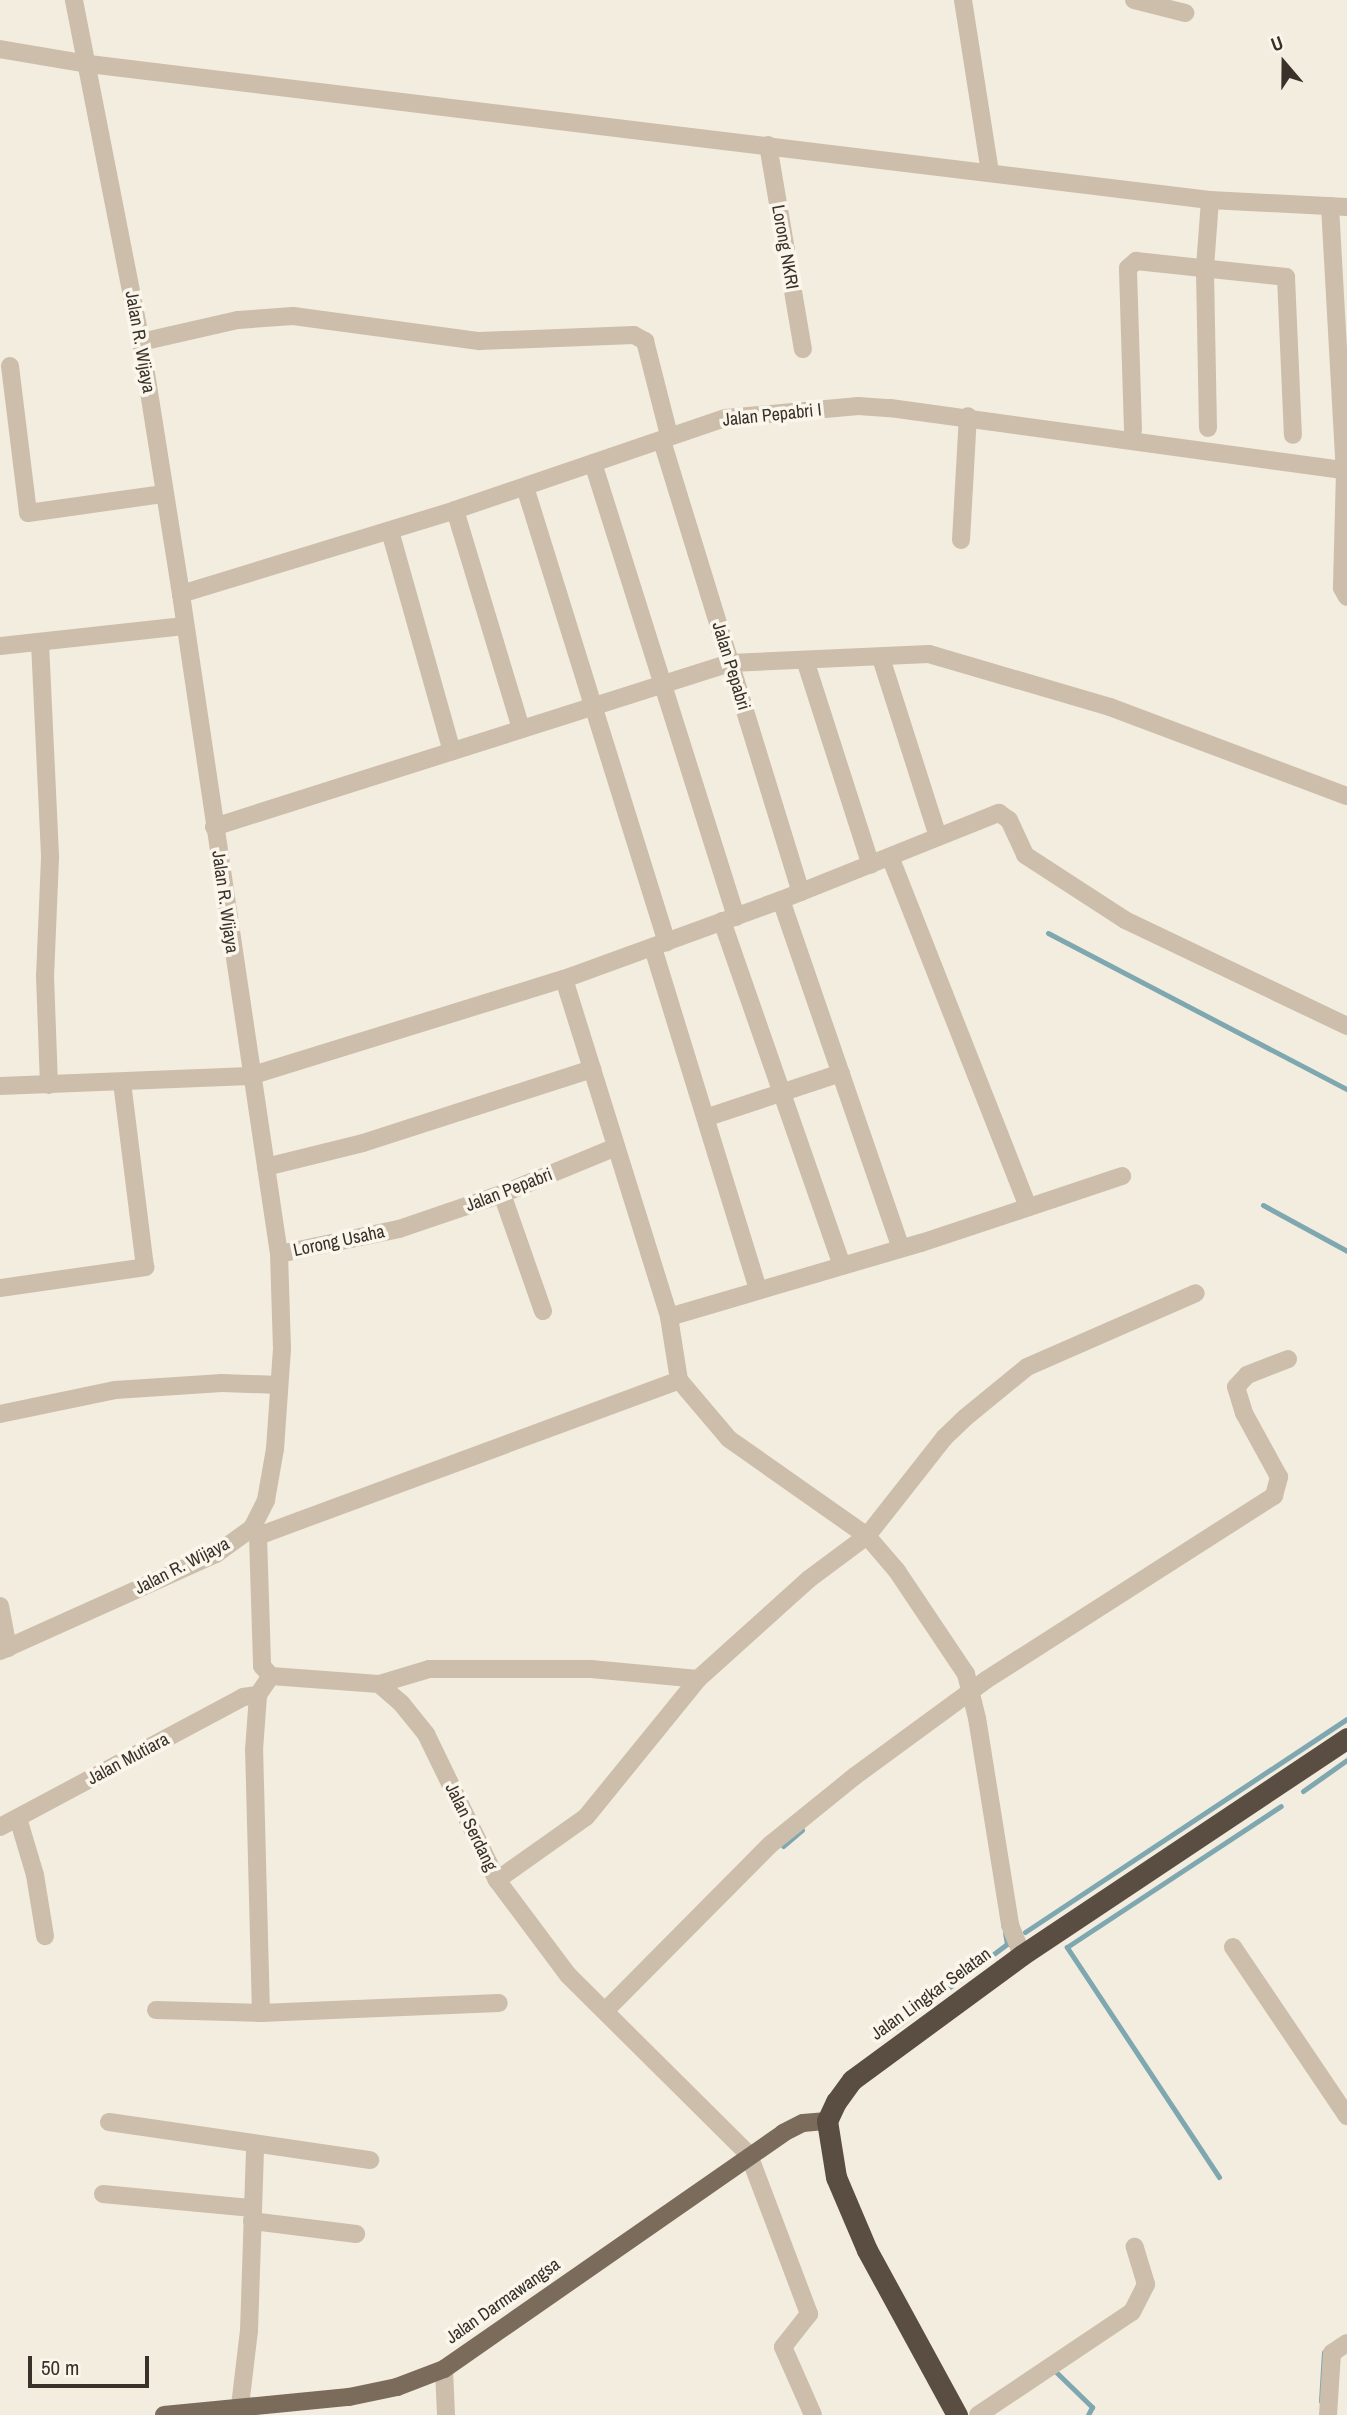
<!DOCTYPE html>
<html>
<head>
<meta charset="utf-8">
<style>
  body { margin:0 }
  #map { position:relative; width:1347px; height:2415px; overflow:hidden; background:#f3eddf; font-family:"Archivo Narrow",sans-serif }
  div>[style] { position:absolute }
  .stream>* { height:5px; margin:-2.5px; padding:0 2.5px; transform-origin:2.5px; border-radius:2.5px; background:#7ea7b0 }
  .minor>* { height:18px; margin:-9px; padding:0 9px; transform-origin:9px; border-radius:9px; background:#ccbeab }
  .major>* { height:18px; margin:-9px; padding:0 9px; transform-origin:9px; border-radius:9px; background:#7b6b5b }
  .highway>* { height:21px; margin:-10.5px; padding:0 10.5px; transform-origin:10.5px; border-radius:10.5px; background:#5a4d41 }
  span { translate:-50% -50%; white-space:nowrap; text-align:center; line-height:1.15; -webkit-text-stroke:7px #faf6ec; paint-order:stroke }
  .street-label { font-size:18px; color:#39312a }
  .north { position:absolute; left:1249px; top:28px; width:70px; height:70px; -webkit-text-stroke:5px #faf6ec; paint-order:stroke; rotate:340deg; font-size:19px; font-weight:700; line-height:28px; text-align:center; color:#39312a }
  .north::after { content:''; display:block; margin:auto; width:24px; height:32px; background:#39312a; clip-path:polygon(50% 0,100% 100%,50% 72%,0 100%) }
  .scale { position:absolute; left:28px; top:2356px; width:121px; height:32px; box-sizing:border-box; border:4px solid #39312a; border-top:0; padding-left:9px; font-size:21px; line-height:24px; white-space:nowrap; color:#39312a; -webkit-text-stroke:5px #faf6ec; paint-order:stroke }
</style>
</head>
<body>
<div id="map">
  <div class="stream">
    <div style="left:1048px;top:933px;width:337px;rotate:27.6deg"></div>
    <div style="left:1263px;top:1205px;width:96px;rotate:28.7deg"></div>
    <div style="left:1303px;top:1791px;width:54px;rotate:-35.2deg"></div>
    <div style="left:783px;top:1846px;width:25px;rotate:-40deg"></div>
    <div style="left:1025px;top:1932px;width:386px;rotate:-33.5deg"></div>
    <div style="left:895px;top:2028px;width:140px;rotate:-36.9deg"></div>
    <div style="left:1007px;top:1944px;width:11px;rotate:-100deg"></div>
    <div style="left:1219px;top:2177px;width:276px;rotate:-123.5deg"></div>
    <div style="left:1067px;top:1947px;width:256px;rotate:-33.4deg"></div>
    <div style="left:1055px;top:2371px;width:52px;rotate:44.2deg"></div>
    <div style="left:1092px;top:2407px;width:9px;rotate:117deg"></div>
    <div style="left:1321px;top:2401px;width:49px;rotate:-86.5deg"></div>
  </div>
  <div class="minor">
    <div style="left:963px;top:0;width:175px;rotate:81.1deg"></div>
    <div style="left:1134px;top:0;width:53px;rotate:14.3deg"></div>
    <div style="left:0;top:49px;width:90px;rotate:9.6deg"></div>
    <div style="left:89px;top:64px;width:1129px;rotate:6.92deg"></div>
    <div style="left:1210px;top:200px;width:137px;rotate:2.9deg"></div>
    <div style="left:768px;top:145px;width:207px;rotate:80.3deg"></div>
    <div style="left:1330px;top:206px;width:265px;rotate:86.8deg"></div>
    <div style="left:1345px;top:471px;width:117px;rotate:91.5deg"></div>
    <div style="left:1342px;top:588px;width:10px;rotate:61deg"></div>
    <div style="left:141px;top:342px;width:99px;rotate:-12.8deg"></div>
    <div style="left:238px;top:320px;width:55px;rotate:-4.2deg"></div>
    <div style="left:293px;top:316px;width:188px;rotate:7.7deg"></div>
    <div style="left:479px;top:341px;width:155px;rotate:-2.2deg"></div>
    <div style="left:634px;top:335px;width:13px;rotate:29deg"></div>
    <div style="left:645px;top:341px;width:97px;rotate:75.7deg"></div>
    <div style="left:10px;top:366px;width:148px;rotate:83deg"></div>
    <div style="left:28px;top:513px;width:137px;rotate:-8deg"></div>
    <div style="left:1208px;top:428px;width:161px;rotate:-91.1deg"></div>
    <div style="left:1205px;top:267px;width:67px;rotate:-85.7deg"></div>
    <div style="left:1133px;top:430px;width:162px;rotate:-91.8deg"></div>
    <div style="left:1128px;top:268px;width:11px;rotate:-41deg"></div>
    <div style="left:1136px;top:261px;width:151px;rotate:6.1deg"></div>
    <div style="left:1286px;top:277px;width:158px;rotate:87.5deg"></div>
    <div style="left:662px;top:441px;width:472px;rotate:72.9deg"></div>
    <div style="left:593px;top:463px;width:476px;rotate:72.5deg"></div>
    <div style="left:525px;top:487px;width:477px;rotate:72.7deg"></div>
    <div style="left:455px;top:510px;width:229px;rotate:73.2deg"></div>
    <div style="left:390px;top:531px;width:229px;rotate:74.3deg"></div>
    <div style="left:961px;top:540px;width:124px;rotate:-86.8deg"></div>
    <div style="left:181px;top:594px;width:287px;rotate:-17deg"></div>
    <div style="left:455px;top:510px;width:286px;rotate:-18.8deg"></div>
    <div style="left:726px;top:418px;width:133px;rotate:-5.2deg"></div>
    <div style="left:858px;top:406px;width:32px;rotate:4deg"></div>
    <div style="left:890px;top:408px;width:461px;rotate:7.8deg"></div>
    <div style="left:40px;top:643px;width:215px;rotate:87.3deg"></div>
    <div style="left:50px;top:858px;width:118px;rotate:92.4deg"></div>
    <div style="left:45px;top:976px;width:109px;rotate:87.9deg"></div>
    <div style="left:0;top:646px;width:185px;rotate:-6.2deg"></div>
    <div style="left:881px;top:658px;width:185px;rotate:72.3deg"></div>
    <div style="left:805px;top:660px;width:215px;rotate:72.2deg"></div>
    <div style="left:214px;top:827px;width:541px;rotate:-17.63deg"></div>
    <div style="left:730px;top:663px;width:199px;rotate:-2.6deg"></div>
    <div style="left:929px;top:654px;width:189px;rotate:16.3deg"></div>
    <div style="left:1110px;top:707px;width:253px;rotate:20.6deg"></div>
    <div style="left:891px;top:859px;width:374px;rotate:68.5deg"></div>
    <div style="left:781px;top:900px;width:368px;rotate:71deg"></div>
    <div style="left:722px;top:921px;width:365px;rotate:70.8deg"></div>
    <div style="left:653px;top:948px;width:358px;rotate:72.9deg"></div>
    <div style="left:564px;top:979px;width:354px;rotate:72.7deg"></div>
    <div style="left:669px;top:1317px;width:64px;rotate:81deg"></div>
    <div style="left:679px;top:1380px;width:77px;rotate:49.7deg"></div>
    <div style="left:729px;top:1439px;width:169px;rotate:35.1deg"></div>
    <div style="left:867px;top:1536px;width:46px;rotate:49.4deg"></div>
    <div style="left:897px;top:1571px;width:124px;rotate:56.2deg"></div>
    <div style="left:966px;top:1674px;width:45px;rotate:76deg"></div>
    <div style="left:977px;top:1718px;width:210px;rotate:80.9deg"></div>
    <div style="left:1010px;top:1925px;width:32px;rotate:68deg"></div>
    <div style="left:0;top:1086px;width:250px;rotate:-2.3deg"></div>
    <div style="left:250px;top:1076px;width:329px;rotate:-17.2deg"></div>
    <div style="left:564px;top:979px;width:231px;rotate:-20deg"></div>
    <div style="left:781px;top:900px;width:235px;rotate:-21.8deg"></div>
    <div style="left:999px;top:813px;width:12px;rotate:35deg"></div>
    <div style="left:1009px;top:820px;width:38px;rotate:65deg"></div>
    <div style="left:1025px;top:855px;width:119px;rotate:33deg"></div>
    <div style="left:1125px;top:920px;width:246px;rotate:25.5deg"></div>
    <div style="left:708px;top:1117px;width:140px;rotate:-18.3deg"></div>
    <div style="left:266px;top:1167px;width:100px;rotate:-13.9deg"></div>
    <div style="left:363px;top:1143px;width:241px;rotate:-17.9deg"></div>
    <div style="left:502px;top:1194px;width:124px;rotate:70.7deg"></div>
    <div style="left:279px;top:1254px;width:123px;rotate:-11.8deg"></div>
    <div style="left:399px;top:1229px;width:109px;rotate:-18.8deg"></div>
    <div style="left:502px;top:1194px;width:123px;rotate:-22.4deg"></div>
    <div style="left:0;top:1288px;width:147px;rotate:-8.2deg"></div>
    <div style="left:145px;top:1267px;width:186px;rotate:-97.1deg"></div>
    <div style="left:669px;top:1317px;width:263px;rotate:-16.4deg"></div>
    <div style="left:921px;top:1243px;width:212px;rotate:-18.4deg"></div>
    <div style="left:0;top:1414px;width:117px;rotate:-11.8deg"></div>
    <div style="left:115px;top:1390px;width:107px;rotate:-3.7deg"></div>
    <div style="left:222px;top:1383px;width:57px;rotate:2deg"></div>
    <div style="left:252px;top:1528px;width:10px;rotate:53deg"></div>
    <div style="left:258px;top:1536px;width:130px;rotate:88.2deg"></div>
    <div style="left:262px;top:1666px;width:13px;rotate:48deg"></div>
    <div style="left:271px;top:1676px;width:108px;rotate:4.2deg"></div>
    <div style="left:379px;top:1684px;width:29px;rotate:41deg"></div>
    <div style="left:401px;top:1703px;width:40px;rotate:51deg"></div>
    <div style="left:426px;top:1734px;width:162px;rotate:64.1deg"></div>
    <div style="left:497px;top:1880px;width:119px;rotate:53.2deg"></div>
    <div style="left:568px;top:1975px;width:255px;rotate:44.8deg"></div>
    <div style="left:749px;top:2155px;width:170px;rotate:69.3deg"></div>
    <div style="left:809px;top:2314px;width:42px;rotate:128.2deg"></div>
    <div style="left:783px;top:2347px;width:74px;rotate:66.2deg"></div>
    <div style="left:258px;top:1536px;width:449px;rotate:-20.3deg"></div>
    <div style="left:0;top:1606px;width:43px;rotate:79.2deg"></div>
    <div style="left:0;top:1651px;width:237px;rotate:-24.2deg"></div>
    <div style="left:216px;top:1554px;width:44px;rotate:-35.8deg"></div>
    <div style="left:252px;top:1528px;width:31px;rotate:-63deg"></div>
    <div style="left:266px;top:1500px;width:52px;rotate:-80deg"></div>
    <div style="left:275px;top:1449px;width:100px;rotate:-86deg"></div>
    <div style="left:282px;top:1349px;width:95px;rotate:-91.8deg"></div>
    <div style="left:279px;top:1254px;width:667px;rotate:-98.45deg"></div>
    <div style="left:181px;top:594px;width:255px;rotate:-99deg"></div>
    <div style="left:141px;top:342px;width:349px;rotate:-101.1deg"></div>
    <div style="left:379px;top:1684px;width:52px;rotate:-16.7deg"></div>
    <div style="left:429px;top:1669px;width:162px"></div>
    <div style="left:591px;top:1669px;width:107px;rotate:5.3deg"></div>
    <div style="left:18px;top:1818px;width:59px;rotate:73.4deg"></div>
    <div style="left:35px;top:1875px;width:62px;rotate:80.7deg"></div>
    <div style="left:0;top:1827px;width:276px;rotate:-28.1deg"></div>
    <div style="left:243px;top:1697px;width:15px;rotate:-8deg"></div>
    <div style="left:497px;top:1880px;width:109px;rotate:-35.3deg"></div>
    <div style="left:586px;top:1817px;width:178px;rotate:-50.9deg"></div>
    <div style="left:698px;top:1679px;width:149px;rotate:-42deg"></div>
    <div style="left:809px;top:1579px;width:72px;rotate:-36.6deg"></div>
    <div style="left:867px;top:1536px;width:125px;rotate:-51.8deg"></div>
    <div style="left:944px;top:1438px;width:30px;rotate:-44deg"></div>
    <div style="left:966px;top:1417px;width:79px;rotate:-39.3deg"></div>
    <div style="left:1027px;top:1367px;width:184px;rotate:-23.6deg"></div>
    <div style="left:1233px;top:1947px;width:204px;rotate:56deg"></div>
    <div style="left:156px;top:2010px;width:105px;rotate:1.6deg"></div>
    <div style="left:261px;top:2013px;width:238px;rotate:-2.4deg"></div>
    <div style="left:606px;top:2010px;width:234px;rotate:-45.2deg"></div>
    <div style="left:771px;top:1844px;width:108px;rotate:-39deg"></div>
    <div style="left:855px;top:1776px;width:162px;rotate:-36.2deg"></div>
    <div style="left:986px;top:1680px;width:342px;rotate:-32.6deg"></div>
    <div style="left:1274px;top:1496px;width:20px;rotate:-75deg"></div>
    <div style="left:1279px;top:1477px;width:73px;rotate:-118.7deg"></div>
    <div style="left:1244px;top:1413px;width:27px;rotate:-107deg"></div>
    <div style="left:1236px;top:1387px;width:16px;rotate:-47deg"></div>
    <div style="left:1247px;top:1375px;width:44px;rotate:-21.3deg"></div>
    <div style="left:261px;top:2013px;width:263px;rotate:-91.5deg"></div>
    <div style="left:254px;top:1750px;width:55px;rotate:-85.8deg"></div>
    <div style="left:258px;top:1695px;width:23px;rotate:-56deg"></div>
    <div style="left:109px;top:2122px;width:264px;rotate:8.3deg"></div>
    <div style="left:103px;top:2194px;width:150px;rotate:5.4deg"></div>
    <div style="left:252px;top:2221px;width:105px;rotate:7.1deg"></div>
    <div style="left:444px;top:2369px;width:46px;rotate:87.5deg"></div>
    <div style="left:240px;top:2406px;width:76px;rotate:-83.2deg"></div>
    <div style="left:249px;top:2331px;width:185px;rotate:-88.1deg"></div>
    <div style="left:978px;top:2415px;width:185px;rotate:-33.8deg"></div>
    <div style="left:1132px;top:2312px;width:31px;rotate:-63deg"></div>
    <div style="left:1146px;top:2284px;width:39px;rotate:-107deg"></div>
    <div style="left:1328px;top:2415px;width:62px;rotate:-86.3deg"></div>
    <div style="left:1332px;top:2353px;width:18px;rotate:-34deg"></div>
  </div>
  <div class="major">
    <div style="left:164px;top:2415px;width:186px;rotate:-5.6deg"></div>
    <div style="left:349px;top:2397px;width:49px;rotate:-11.8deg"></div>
    <div style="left:397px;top:2387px;width:50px;rotate:-21deg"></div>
    <div style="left:444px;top:2369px;width:413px;rotate:-34.8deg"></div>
    <div style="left:783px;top:2133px;width:22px;rotate:-27deg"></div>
    <div style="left:803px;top:2123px;width:24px;rotate:-5deg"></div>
  </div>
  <div class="highway">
    <div style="left:957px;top:2415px;width:188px;rotate:-118.6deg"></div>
    <div style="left:867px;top:2250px;width:79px;rotate:-113deg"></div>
    <div style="left:836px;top:2177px;width:57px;rotate:-99.1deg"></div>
    <div style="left:827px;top:2121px;width:21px;rotate:-65deg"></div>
    <div style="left:836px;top:2102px;width:27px;rotate:-54deg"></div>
    <div style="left:852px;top:2080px;width:211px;rotate:-36.3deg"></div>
    <div style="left:1022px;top:1955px;width:391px;rotate:-33.7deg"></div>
  </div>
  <div class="street-label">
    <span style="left:785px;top:247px;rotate:80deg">Lorong NKRI</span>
    <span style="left:140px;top:342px;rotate:80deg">Jalan R. Wijaya</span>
    <span style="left:772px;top:415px;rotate:-6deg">Jalan Pepabri I</span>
    <span style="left:731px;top:666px;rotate:73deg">Jalan Pepabri</span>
    <span style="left:225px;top:902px;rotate:82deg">Jalan R. Wijaya</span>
    <span style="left:509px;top:1190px;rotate:-21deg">Jalan Pepabri</span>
    <span style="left:339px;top:1241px;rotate:-12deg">Lorong Usaha</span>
    <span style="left:182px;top:1566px;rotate:-27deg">Jalan R. Wijaya</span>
    <span style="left:128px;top:1759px;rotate:-28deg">Jalan Mutiara</span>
    <span style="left:471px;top:1827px;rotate:64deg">Jalan Serdang</span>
    <span style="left:931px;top:1994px;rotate:-36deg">Jalan Lingkar Selatan</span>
    <span style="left:503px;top:2301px;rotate:-35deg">Jalan Darmawangsa</span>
  </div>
  <div class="north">U</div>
  <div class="scale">50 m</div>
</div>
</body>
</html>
